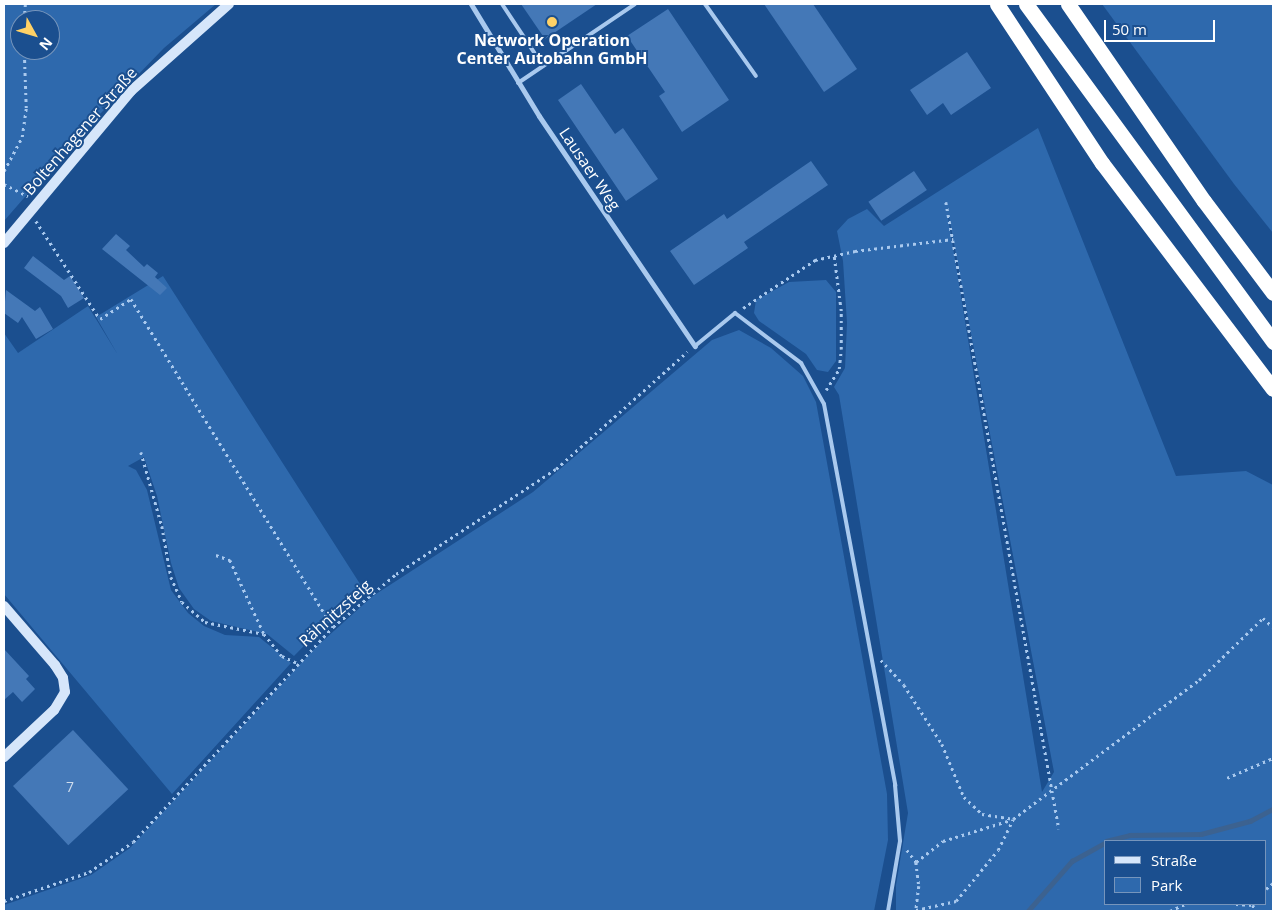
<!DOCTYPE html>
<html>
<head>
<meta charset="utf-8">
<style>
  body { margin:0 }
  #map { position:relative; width:1277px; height:915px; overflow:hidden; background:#1b4f8f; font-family:"Open Sans",sans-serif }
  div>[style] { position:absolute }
  .green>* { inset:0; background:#2e69ad }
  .stream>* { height:4.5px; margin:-2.25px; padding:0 2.25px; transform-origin:2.25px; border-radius:2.25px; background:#3c6290 }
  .building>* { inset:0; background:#4478b7; transform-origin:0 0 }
  .path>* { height:2.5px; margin-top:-1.25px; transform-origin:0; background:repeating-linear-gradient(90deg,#a9c9ee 0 2.5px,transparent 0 6.5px) }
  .lane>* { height:4px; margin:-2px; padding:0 2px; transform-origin:2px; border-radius:2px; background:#a9c9ee }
  .street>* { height:5px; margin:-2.5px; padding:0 2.5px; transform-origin:2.5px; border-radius:2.5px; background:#a9c9ee }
  .secondary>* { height:10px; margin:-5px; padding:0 5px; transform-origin:5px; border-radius:5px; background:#d6e6fa }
  .highway>* { height:15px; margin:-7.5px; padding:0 7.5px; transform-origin:7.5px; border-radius:7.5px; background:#fff }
  .dots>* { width:14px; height:14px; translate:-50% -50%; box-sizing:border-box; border:2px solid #1b4f8f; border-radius:50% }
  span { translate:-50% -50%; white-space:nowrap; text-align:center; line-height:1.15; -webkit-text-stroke:4px #1b4f8f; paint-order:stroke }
  .number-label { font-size:14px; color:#d0dded }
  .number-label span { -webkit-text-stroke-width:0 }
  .poi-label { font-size:16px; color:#fff; font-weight:700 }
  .street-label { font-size:16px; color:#fff }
  .frame { position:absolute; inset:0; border:5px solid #fff; pointer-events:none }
  .legend { position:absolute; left:1104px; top:840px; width:162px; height:65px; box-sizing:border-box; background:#1b4f8f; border:1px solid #7695bc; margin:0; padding:6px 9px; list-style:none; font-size:15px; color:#fff }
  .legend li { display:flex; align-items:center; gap:10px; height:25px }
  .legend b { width:25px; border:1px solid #7695bc }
  .north { position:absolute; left:10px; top:10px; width:50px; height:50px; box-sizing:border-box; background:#1b4f8f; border:1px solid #7695bc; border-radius:50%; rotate:129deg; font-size:14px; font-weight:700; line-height:20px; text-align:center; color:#fff }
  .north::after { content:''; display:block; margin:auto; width:18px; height:22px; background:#ffd166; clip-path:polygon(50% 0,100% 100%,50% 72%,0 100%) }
  .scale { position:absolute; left:1104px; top:20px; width:111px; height:22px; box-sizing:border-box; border:2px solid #fff; border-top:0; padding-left:6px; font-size:15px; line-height:18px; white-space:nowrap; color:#fff; -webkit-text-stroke:4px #1b4f8f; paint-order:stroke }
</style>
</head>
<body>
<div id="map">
  <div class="green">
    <div style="clip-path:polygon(evenodd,4px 4px,216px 4px,164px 48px,70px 145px,4px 221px,4px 4px,20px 20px,50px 20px,50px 50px,20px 50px,20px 20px)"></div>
    <div style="clip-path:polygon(1102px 4px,1273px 4px,1273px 233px,1234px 184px)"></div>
    <div style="clip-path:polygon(evenodd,1038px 128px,1176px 476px,1246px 471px,1273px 485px,1273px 911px,896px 911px,896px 885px,908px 813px,839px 395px,834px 387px,845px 368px,847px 323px,843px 261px,837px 231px,848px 219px,867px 209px,884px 226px,1038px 128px,949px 217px,1054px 772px,1042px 792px,948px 217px,949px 217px,1038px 128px,1106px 841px,1266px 841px,1266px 904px,1106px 904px,1106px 841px)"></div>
    <div style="clip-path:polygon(163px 276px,362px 587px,294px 656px,267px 634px,211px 621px,194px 609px,179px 588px,171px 563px,157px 496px,144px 457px,128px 466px,136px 470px,147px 490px,171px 590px,188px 613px,204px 626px,225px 635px,259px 637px,291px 663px,172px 794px,4px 594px,4px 333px,18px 353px,88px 306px,118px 355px,96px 317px)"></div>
    <div style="clip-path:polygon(826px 280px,836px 292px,836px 361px,828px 372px,817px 370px,806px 354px,759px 321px,754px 313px,756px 300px,789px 282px)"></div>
    <div style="clip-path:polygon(739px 330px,771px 348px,803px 376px,816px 402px,887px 794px,888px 840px,874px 911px,4px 911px,4px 905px,91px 875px,130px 848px,316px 647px,373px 596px,533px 492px,712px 340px)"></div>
  </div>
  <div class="stream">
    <div style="left:1106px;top:841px;width:25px;rotate:-14deg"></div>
    <div style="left:1130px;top:835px;width:71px;rotate:-0.8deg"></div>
    <div style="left:1201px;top:834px;width:51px;rotate:-14.9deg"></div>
    <div style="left:1250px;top:821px;width:26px;rotate:-28deg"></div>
    <div style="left:1028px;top:911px;width:67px;rotate:-48.7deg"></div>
    <div style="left:1072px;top:861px;width:39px;rotate:-29deg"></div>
  </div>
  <div class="building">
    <div style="clip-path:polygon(521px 4px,597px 4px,545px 39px)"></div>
    <div style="clip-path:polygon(764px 4px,813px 4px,857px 69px,824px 92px)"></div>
    <div style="clip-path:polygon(668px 9px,729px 100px,682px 132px,659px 96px,665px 92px,627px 36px)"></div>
    <div style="clip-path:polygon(967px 52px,991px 88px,951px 115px,943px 103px,927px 115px,910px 90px)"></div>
    <div style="clip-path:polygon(581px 84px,615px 134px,623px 128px,658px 179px,626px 201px,558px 100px)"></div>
    <div style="clip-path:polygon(811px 161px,828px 185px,744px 242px,748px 248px,694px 285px,670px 251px,724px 214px,727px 219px)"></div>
    <div style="left:914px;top:171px;width:23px;height:55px;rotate:56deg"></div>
    <div style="clip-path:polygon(116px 234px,130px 246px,126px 250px,144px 267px,147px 264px,158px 273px,155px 277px,167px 288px,160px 295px,102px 249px)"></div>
    <div style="clip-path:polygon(33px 256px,64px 280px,70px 276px,84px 298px,68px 308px,61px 296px,24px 268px)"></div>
    <div style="clip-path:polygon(6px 290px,35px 311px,40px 307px,53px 329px,36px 339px,22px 317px,18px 323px,4px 313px)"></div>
    <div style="clip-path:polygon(4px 649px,29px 676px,26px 679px,35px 689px,22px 702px,13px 692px,4px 700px)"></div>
    <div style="left:73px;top:730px;width:81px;height:82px;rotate:47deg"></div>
  </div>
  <div class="path">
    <div style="left:24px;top:20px;width:16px;rotate:-86deg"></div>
    <div style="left:4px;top:171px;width:38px;rotate:-62deg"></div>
    <div style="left:22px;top:137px;width:29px;rotate:-82deg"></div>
    <div style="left:26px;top:108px;width:58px;rotate:-92deg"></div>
    <div style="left:4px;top:184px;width:27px;rotate:27deg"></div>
    <div style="left:946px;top:202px;width:637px;rotate:79.78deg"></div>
    <div style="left:36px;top:221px;width:117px;rotate:56.9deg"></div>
    <div style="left:100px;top:319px;width:37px;rotate:-33deg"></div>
    <div style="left:131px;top:299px;width:385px;rotate:58.4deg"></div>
    <div style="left:743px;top:308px;width:87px;rotate:-33.7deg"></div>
    <div style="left:815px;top:260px;width:41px;rotate:-12.7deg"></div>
    <div style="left:855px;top:251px;width:99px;rotate:-7deg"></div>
    <div style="left:826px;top:390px;width:25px;rotate:-58deg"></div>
    <div style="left:839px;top:369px;width:20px;rotate:-84deg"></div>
    <div style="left:841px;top:349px;width:38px;rotate:-90deg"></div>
    <div style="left:841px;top:311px;width:55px;rotate:-97.3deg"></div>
    <div style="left:141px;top:452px;width:77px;rotate:74.2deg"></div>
    <div style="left:162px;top:526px;width:52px;rotate:80deg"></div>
    <div style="left:171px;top:577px;width:27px;rotate:66deg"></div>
    <div style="left:182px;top:602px;width:30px;rotate:41deg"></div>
    <div style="left:205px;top:622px;width:60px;rotate:11.5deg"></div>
    <div style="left:216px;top:555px;width:15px;rotate:20deg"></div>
    <div style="left:230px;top:560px;width:81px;rotate:65.3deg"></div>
    <div style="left:264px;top:634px;width:28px;rotate:51deg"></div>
    <div style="left:282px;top:656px;width:17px;rotate:25deg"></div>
    <div style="left:881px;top:660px;width:34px;rotate:47deg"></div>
    <div style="left:904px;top:685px;width:70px;rotate:57.2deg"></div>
    <div style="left:942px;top:744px;width:57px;rotate:67.5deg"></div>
    <div style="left:964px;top:797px;width:25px;rotate:43deg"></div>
    <div style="left:982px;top:814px;width:31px;rotate:9deg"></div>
    <div style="left:1013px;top:819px;width:232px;rotate:-36.8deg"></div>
    <div style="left:1199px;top:680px;width:89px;rotate:-44.1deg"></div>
    <div style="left:1263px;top:618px;width:13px;rotate:42deg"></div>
    <div style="left:1227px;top:778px;width:50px;rotate:-23.5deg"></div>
    <div style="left:907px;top:850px;width:15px;rotate:53deg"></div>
    <div style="left:916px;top:862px;width:24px;rotate:83deg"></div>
    <div style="left:919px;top:886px;width:25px;rotate:97deg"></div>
    <div style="left:916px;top:862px;width:34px;rotate:-38deg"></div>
    <div style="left:943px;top:841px;width:71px;rotate:-17.2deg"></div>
    <div style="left:1266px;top:889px;width:9px;rotate:-41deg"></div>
    <div style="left:4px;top:901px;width:90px;rotate:-18.8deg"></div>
    <div style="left:89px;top:872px;width:53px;rotate:-34.3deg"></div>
    <div style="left:133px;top:842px;width:294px;rotate:-47.1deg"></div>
    <div style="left:333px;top:627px;width:82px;rotate:-40.1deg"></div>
    <div style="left:396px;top:574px;width:191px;rotate:-33.3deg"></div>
    <div style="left:556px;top:469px;width:176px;rotate:-41.8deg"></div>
    <div style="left:1236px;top:904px;width:17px;rotate:3deg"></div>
    <div style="left:1253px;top:905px;width:6px;rotate:72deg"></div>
    <div style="left:916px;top:910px;width:41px;rotate:-12.7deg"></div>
    <div style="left:956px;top:901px;width:66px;rotate:-50.5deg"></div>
    <div style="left:998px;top:850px;width:34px;rotate:-64deg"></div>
    <div style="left:1170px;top:911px;width:17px;rotate:-25deg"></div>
  </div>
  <div class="lane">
    <div style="left:502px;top:4px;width:74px;rotate:56.5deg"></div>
    <div style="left:705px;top:4px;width:88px;rotate:54.7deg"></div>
    <div style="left:518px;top:83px;width:141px;rotate:-34deg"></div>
    <div style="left:695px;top:346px;width:52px;rotate:-39.5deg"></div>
    <div style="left:735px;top:313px;width:83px;rotate:37.1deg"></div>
    <div style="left:801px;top:363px;width:47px;rotate:60.7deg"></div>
    <div style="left:824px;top:404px;width:388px;rotate:79.4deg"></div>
    <div style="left:895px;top:785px;width:56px;rotate:84.9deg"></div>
    <div style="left:900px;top:841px;width:71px;rotate:99.7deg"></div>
  </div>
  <div class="street">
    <div style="left:471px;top:4px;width:131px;rotate:58.7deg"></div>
    <div style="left:539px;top:116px;width:278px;rotate:55.9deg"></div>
  </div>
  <div class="secondary">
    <div style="left:4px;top:243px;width:198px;rotate:-50.1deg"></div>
    <div style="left:131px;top:91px;width:131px;rotate:-41.6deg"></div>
    <div style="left:4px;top:606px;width:78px;rotate:49.2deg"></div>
    <div style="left:55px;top:665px;width:15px;rotate:58deg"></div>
    <div style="left:63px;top:678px;width:14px;rotate:82deg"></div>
    <div style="left:65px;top:692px;width:21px;rotate:121deg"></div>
    <div style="left:54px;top:710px;width:69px;rotate:136.8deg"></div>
  </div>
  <div class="highway">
    <div style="left:997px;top:4px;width:191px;rotate:56.6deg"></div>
    <div style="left:1102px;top:163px;width:283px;rotate:52.9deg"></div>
    <div style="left:1026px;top:4px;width:419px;rotate:53.8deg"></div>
    <div style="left:1068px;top:4px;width:239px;rotate:55.4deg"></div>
    <div style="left:1204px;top:201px;width:115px;rotate:53.1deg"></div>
  </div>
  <div class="dots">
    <div style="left:552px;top:22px;background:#ffd166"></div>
  </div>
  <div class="number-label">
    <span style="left:70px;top:787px">7</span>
  </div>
  <div class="poi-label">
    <span style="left:552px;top:49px">Network Operation<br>Center Autobahn GmbH</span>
  </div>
  <div class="street-label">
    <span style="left:80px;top:131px;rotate:-49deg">Boltenhagener Straße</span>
    <span style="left:590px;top:169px;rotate:56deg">Lausaer Weg</span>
    <span style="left:335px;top:613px;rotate:-42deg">Rähnitzsteig</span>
  </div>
  <div class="frame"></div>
  <ul class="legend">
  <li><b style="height:6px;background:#d6e6fa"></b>Straße</li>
  <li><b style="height:14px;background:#2e69ad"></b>Park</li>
  </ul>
  <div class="north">N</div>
  <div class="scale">50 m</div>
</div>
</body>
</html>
